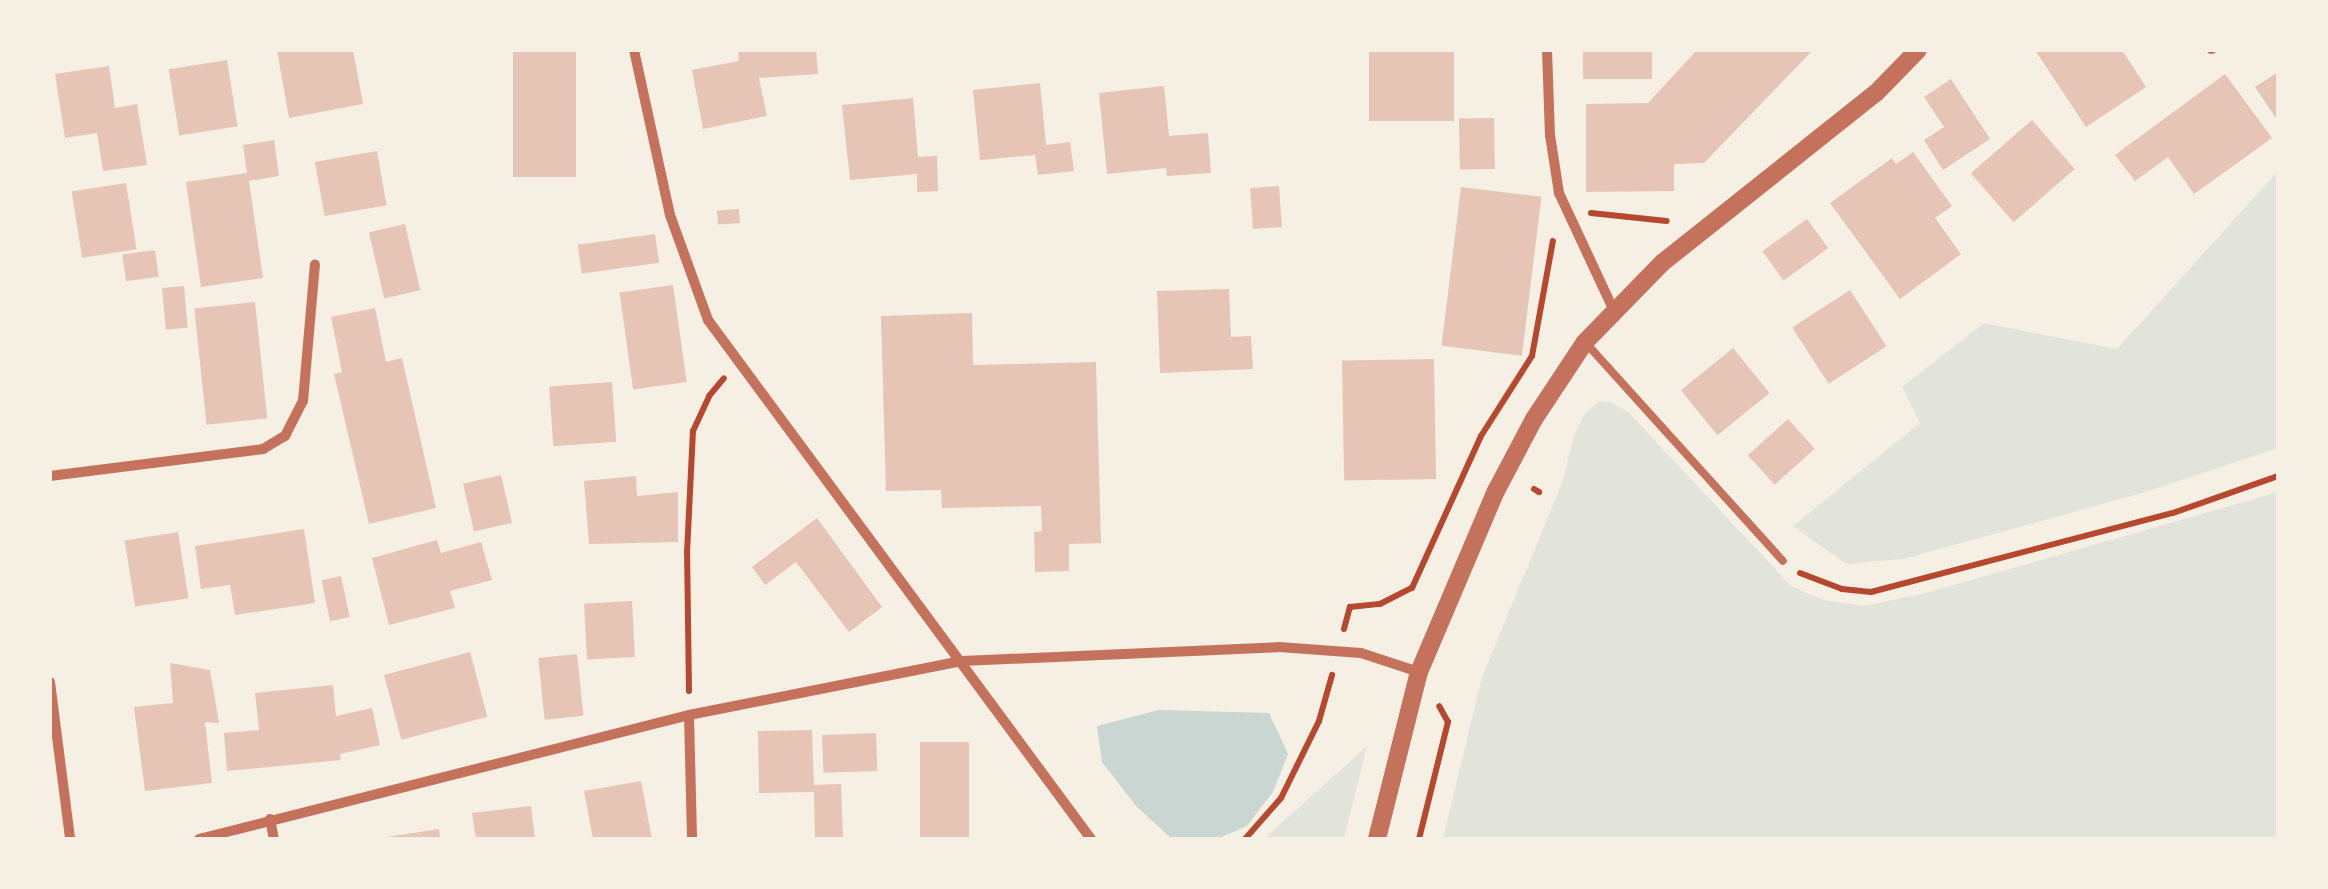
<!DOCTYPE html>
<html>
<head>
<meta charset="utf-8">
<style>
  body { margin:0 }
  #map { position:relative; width:2328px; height:889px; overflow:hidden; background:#f6efe4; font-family:Mulish,sans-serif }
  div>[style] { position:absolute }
  .green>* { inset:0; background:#e2e4dc }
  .water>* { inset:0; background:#c9d6d2 }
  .building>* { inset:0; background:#e6c5b7; transform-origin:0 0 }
  .path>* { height:6px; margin:-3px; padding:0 3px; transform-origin:3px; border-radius:3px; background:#b5482f }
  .service>* { height:8px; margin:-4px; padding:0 4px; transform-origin:4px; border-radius:4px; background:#c5725c }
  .minor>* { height:10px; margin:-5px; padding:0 5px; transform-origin:5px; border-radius:5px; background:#c5725c }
  .tertiary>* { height:18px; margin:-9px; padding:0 9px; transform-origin:9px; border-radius:9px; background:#c5725c }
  span { translate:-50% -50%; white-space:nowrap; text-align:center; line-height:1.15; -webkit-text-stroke:10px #f6efe4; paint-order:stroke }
  .frame { position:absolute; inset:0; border:52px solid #f6efe4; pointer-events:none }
</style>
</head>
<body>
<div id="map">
  <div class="green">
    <div style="clip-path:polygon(2278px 171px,2278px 448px,2139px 494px,1903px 559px,1846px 564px,1793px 526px,1920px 423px,1902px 387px,1984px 323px,2117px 349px)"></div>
    <div style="clip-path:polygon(1599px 401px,1611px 402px,1629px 413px,1792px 587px,1824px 600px,1863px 606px,1922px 594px,2278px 492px,2278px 839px,1443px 839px,1482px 677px,1562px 483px,1575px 433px,1586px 412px)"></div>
    <div style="clip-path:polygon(1367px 746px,1344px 839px,1264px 839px)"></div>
  </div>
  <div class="water">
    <div style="clip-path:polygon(1159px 710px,1269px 713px,1288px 754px,1273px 792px,1247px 826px,1217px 839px,1172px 839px,1136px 806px,1102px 762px,1097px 726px)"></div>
  </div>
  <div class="building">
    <div style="clip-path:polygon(277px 50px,353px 50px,363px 104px,289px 118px)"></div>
    <div style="left:513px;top:50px;width:63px;height:127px"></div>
    <div style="clip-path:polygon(738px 50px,816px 50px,818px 74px,759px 78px,767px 116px,703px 129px,692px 70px,739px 61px)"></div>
    <div style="left:1369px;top:50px;width:85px;height:71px"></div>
    <div style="left:1583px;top:50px;width:69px;height:29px"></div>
    <div style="clip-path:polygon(1697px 50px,1813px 50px,1704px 163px,1674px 164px,1674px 191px,1586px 192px,1586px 104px,1648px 103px)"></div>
    <div style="clip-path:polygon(2035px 50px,2122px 50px,2146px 87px,2086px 127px)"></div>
    <div style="left:227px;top:60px;width:67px;height:59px;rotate:81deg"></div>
    <div style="clip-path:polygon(109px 66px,115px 108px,137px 104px,147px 165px,103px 171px,97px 133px,65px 138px,55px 74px)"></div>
    <div style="clip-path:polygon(2278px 72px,2278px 121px,2255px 87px)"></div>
    <div style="clip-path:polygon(2225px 74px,2272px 138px,2194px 194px,2168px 157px,2135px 181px,2115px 155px)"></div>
    <div style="clip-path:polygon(1951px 79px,1990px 139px,1943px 170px,1924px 140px,1944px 127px,1924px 97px)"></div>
    <div style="clip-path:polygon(1040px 83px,1046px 145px,1070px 142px,1074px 171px,1038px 175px,1035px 155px,980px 160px,973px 90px)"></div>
    <div style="clip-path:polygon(1164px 86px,1169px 136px,1208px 133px,1211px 173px,1167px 176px,1166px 168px,1107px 174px,1099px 93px)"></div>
    <div style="clip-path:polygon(913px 98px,918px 157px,937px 156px,938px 191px,917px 192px,917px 174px,850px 180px,842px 105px)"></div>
    <div style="left:1494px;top:118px;width:51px;height:35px;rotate:89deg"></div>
    <div style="left:2032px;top:120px;width:65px;height:81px;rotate:49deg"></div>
    <div style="clip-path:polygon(274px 140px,279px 176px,249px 181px,263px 278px,201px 287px,186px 182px,247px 173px,243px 145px)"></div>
    <div style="left:377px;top:151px;width:55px;height:63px;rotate:80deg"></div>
    <div style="clip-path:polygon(1913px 152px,1952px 206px,1935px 218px,1961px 254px,1900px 299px,1830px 203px,1892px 158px,1896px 164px)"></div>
    <div style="left:126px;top:183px;width:67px;height:55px;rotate:81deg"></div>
    <div style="left:1279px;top:186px;width:41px;height:29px;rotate:86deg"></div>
    <div style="left:1461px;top:187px;width:81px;height:160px;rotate:7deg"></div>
    <div style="left:739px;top:209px;width:14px;height:22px;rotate:86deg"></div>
    <div style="left:1807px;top:219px;width:36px;height:55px;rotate:54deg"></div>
    <div style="left:405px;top:224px;width:68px;height:37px;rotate:77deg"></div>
    <div style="left:655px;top:234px;width:29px;height:78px;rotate:82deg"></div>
    <div style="left:155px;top:250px;width:27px;height:33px;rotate:82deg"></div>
    <div style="left:673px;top:285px;width:98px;height:54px;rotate:82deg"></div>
    <div style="left:184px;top:286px;width:42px;height:22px;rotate:85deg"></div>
    <div style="clip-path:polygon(1229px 289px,1231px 337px,1251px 336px,1253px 369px,1160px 373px,1157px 291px)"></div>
    <div style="left:1850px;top:290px;width:67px;height:69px;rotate:57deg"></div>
    <div style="left:255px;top:302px;width:117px;height:61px;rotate:84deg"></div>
    <div style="clip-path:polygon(375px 308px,386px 362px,402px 358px,436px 508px,369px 524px,334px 374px,342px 372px,331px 317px)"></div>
    <div style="clip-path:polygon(972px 313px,973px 365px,1096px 362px,1101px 543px,1069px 544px,1069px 571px,1035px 572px,1034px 532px,1042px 531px,1041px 506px,942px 508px,941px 490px,886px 491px,881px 316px)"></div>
    <div style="left:1733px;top:348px;width:58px;height:67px;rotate:51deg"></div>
    <div style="left:1434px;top:359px;width:120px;height:92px;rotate:89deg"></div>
    <div style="left:612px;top:382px;width:60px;height:63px;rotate:86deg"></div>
    <div style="left:1788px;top:419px;width:40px;height:54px;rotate:48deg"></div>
    <div style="left:501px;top:475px;width:49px;height:39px;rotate:77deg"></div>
    <div style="clip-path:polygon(636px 476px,637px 496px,678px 492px,678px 542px,589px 544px,584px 481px)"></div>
    <div style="clip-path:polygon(817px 518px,882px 607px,849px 632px,796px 562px,765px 585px,752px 567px)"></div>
    <div style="clip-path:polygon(304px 529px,315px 603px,235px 615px,230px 585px,201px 589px,195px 546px)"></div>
    <div style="left:178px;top:532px;width:67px;height:54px;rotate:81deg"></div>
    <div style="clip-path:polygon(437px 540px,441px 553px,481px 542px,492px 580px,450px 591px,455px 608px,389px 625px,372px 558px)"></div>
    <div style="left:341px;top:576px;width:42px;height:20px;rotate:78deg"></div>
    <div style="left:632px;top:601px;width:56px;height:48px;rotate:87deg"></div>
    <div style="left:470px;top:652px;width:67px;height:89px;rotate:75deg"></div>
    <div style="left:577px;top:654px;width:62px;height:39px;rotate:84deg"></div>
    <div style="clip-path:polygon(170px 663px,210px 670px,219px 723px,205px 722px,212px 783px,145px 791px,134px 707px,173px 703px)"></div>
    <div style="clip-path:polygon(333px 685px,336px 716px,372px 708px,380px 745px,340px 754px,341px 760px,227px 771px,224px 733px,259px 730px,255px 693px)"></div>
    <div style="clip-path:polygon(812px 730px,814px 785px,841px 784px,843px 838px,815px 838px,814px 792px,759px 793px,758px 731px)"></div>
    <div style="left:876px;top:733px;width:38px;height:54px;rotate:88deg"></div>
    <div style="left:920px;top:742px;width:49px;height:97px"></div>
    <div style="clip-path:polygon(641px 781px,652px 839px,593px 839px,584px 791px)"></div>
    <div style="clip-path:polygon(531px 806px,535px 839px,476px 839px,472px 813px)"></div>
    <div style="clip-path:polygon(439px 829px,440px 839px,387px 839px,387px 837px)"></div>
  </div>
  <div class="path">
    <div style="left:1591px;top:213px;width:76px;rotate:6deg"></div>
    <div style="left:1534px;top:489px;width:6px;rotate:31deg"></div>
    <div style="left:1800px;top:573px;width:45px;rotate:20.9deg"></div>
    <div style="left:1842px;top:589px;width:29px;rotate:6deg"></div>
    <div style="left:1871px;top:592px;width:312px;rotate:-14.7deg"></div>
    <div style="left:2173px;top:513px;width:111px;rotate:-19.4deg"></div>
    <div style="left:1344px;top:629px;width:23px;rotate:-75deg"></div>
    <div style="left:1350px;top:607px;width:30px;rotate:-6deg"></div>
    <div style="left:1380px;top:604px;width:36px;rotate:-27deg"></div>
    <div style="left:1412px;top:588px;width:167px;rotate:-65.6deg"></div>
    <div style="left:1481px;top:436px;width:95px;rotate:-57.5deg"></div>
    <div style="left:1532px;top:356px;width:117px;rotate:-79.7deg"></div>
    <div style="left:689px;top:691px;width:138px;rotate:-90.8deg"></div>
    <div style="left:687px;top:553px;width:122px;rotate:-87.2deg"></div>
    <div style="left:693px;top:431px;width:38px;rotate:-65deg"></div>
    <div style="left:709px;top:396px;width:23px;rotate:-50deg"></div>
    <div style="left:1245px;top:839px;width:55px;rotate:-48.7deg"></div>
    <div style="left:1281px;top:798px;width:86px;rotate:-63.7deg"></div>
    <div style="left:1319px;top:721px;width:48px;rotate:-74.2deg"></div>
    <div style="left:1419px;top:839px;width:121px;rotate:-76.1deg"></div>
    <div style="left:1448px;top:722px;width:18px;rotate:-119deg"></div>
  </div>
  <div class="service">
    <div style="left:2211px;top:50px;width:1px"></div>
    <div style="left:1585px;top:342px;width:295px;rotate:47.9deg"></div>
  </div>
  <div class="minor">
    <div style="left:634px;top:50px;width:169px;rotate:77.7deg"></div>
    <div style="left:670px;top:215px;width:112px;rotate:70.1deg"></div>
    <div style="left:708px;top:320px;width:645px;rotate:53.57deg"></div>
    <div style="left:1547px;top:50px;width:85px;rotate:88deg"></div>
    <div style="left:1550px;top:135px;width:59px;rotate:81.2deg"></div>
    <div style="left:1559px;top:193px;width:128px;rotate:65deg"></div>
    <div style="left:50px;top:476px;width:215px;rotate:-7.2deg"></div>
    <div style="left:263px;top:449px;width:26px;rotate:-31deg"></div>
    <div style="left:285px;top:436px;width:39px;rotate:-63deg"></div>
    <div style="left:303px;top:401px;width:137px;rotate:-85deg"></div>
    <div style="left:50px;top:682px;width:158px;rotate:82.7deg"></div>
    <div style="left:689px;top:715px;width:124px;rotate:88.6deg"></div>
    <div style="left:270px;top:819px;width:20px;rotate:79deg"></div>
    <div style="left:199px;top:839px;width:505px;rotate:-14.2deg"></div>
    <div style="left:689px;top:715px;width:278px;rotate:-11.2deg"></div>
    <div style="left:962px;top:661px;width:317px;rotate:-2.5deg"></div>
    <div style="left:1279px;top:647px;width:82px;rotate:4.2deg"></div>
    <div style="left:1361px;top:653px;width:61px;rotate:18.1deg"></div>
  </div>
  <div class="tertiary">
    <div style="left:1377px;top:839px;width:172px;rotate:-75.9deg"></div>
    <div style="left:1419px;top:672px;width:197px;rotate:-67deg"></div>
    <div style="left:1496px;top:491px;width:81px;rotate:-62.2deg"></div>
    <div style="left:1534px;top:419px;width:92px;rotate:-56.5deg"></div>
    <div style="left:1585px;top:342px;width:110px;rotate:-45.7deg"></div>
    <div style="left:1662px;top:263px;width:273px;rotate:-38.5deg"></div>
    <div style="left:1876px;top:93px;width:60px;rotate:-45.7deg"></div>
  </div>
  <div class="frame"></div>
</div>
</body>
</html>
